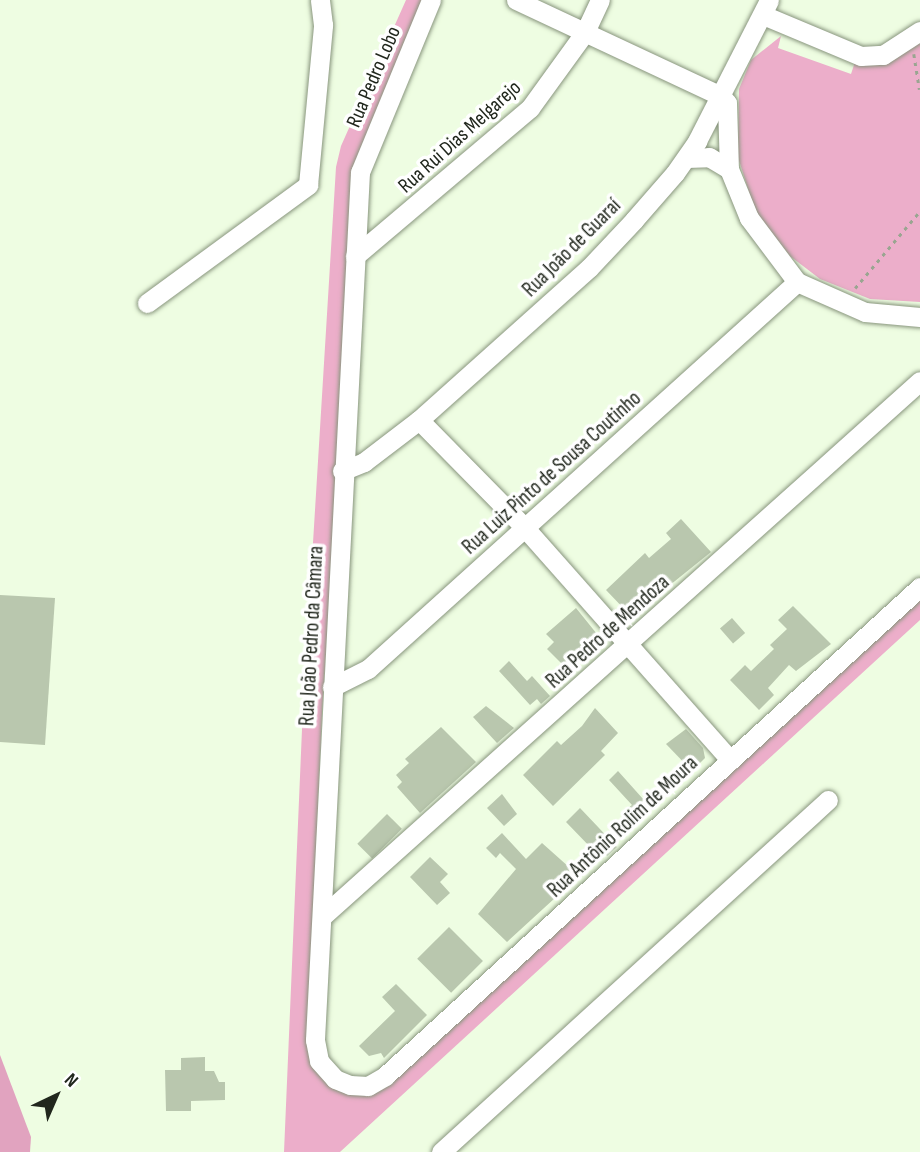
<!DOCTYPE html>
<html>
<head>
<meta charset="utf-8">
<style>
  body { margin:0 }
  #map { position:relative; width:920px; height:1152px; overflow:hidden; background:#eefde2; font-family:"Sofia Sans Condensed",sans-serif }
  div>[style] { position:absolute }
  .green>* { inset:0; background:#ecaeca }
  .forest>* { inset:0; background:#e1a3bf }
  .building>* { inset:0; background:#b9c7ae; transform-origin:0 0 }
  .path>* { height:2.5px; margin-top:-1.25px; transform-origin:0; background:repeating-linear-gradient(90deg,#9aa591 0 3.5px,transparent 0 8.5px) }
  .roads { filter:drop-shadow(0 0 2px #88957d) drop-shadow(0 0 2px #88957d) }
  .minor>* { height:19px; margin:-9.5px; padding:0 9.5px; transform-origin:9.5px; border-radius:9.5px; background:#fff }
  span { translate:-50% -50%; white-space:nowrap; text-align:center; line-height:1.15; -webkit-text-stroke:7px #fff; paint-order:stroke }
  .street-label { font-size:21px; color:#21271d }
  .north { position:absolute; left:21px; top:1061px; width:70px; height:70px; -webkit-text-stroke:5px #fff; paint-order:stroke; rotate:44deg; font-size:19px; font-weight:700; line-height:28px; text-align:center; color:#21271d }
  .north::after { content:''; display:block; margin:auto; width:24px; height:32px; background:#21271d; clip-path:polygon(50% 0,100% 100%,50% 72%,0 100%) }
</style>
</head>
<body>
<div id="map">
  <div class="green">
    <div style="clip-path:polygon(406px 0,423px 0,359px 152px,322px 712px,308px 1048px,356px 1090px,920px 596px,920px 620px,340px 1152px,284px 1152px,303px 706px,336px 167px,341px 146px)"></div>
    <div style="clip-path:polygon(781px 36px,778px 48px,851px 74px,855px 62px,891px 59px,920px 43px,920px 302px,870px 299px,820px 279px,790px 256px,755px 211px,738px 157px,739px 89px,751px 60px)"></div>
  </div>
  <div class="forest">
    <div style="clip-path:polygon(0 1055px,31px 1137px,30px 1152px,0 1152px)"></div>
  </div>
  <div class="building">
    <div style="clip-path:polygon(681px 519px,711px 552px,639px 610px,635px 606px,628px 613px,606px 590px,645px 553px,649px 558px,671px 539px,666px 533px)"></div>
    <div style="clip-path:polygon(0 595px,55px 598px,45px 745px,0 742px)"></div>
    <div style="clip-path:polygon(793px 606px,831px 644px,796px 671px,789px 665px,768px 688px,774px 695px,759px 710px,730px 680px,745px 665px,751px 671px,774px 649px,770px 645px,787px 629px,778px 620px)"></div>
    <div style="clip-path:polygon(576px 608px,601px 639px,590px 655px,587px 651px,568px 670px,547px 649px,554px 642px,546px 634px)"></div>
    <div style="left:732px;top:618px;width:20px;height:16px;rotate:49deg"></div>
    <div style="clip-path:polygon(509px 661px,527px 681px,532px 676px,550px 696px,541px 704px,537px 699px,530px 705px,499px 671px)"></div>
    <div style="clip-path:polygon(486px 706px,514px 728px,497px 743px,473px 717px)"></div>
    <div style="clip-path:polygon(595px 708px,618px 733px,601px 751px,605px 755px,553px 806px,523px 775px,557px 741px,561px 745px,582px 726px)"></div>
    <div style="clip-path:polygon(441px 727px,476px 762px,420px 813px,397px 787px,402px 782px,396px 775px,409px 763px,405px 759px)"></div>
    <div style="clip-path:polygon(686px 729px,703px 748px,705px 758px,692px 771px,666px 744px)"></div>
    <div style="clip-path:polygon(618px 771px,652px 809px,635px 825px,623px 812px,632px 805px,609px 780px)"></div>
    <div style="clip-path:polygon(502px 794px,517px 814px,504px 826px,487px 808px)"></div>
    <div style="clip-path:polygon(580px 808px,617px 847px,607px 856px,598px 847px,594px 851px,566px 822px)"></div>
    <div style="left:387px;top:814px;width:21px;height:42px;rotate:45deg"></div>
    <div style="clip-path:polygon(502px 833px,526px 859px,542px 843px,579px 876px,507px 942px,478px 914px,516px 869px,500px 853px,496px 858px,486px 848px)"></div>
    <div style="clip-path:polygon(430px 857px,448px 874px,440px 882px,450px 893px,437px 905px,410px 877px)"></div>
    <div style="left:449px;top:927px;width:48px;height:45px;rotate:45deg"></div>
    <div style="clip-path:polygon(396px 984px,427px 1015px,384px 1058px,381px 1053px,369px 1056px,359px 1046px,395px 1011px,382px 997px)"></div>
    <div style="clip-path:polygon(205px 1057px,205px 1071px,214px 1071px,219px 1082px,225px 1082px,225px 1100px,191px 1101px,191px 1111px,166px 1111px,165px 1070px,181px 1070px,181px 1058px)"></div>
  </div>
  <div class="path">
    <div style="left:914px;top:54px;width:36px;rotate:81deg"></div>
    <div style="left:855px;top:288px;width:101px;rotate:-49.8deg"></div>
  </div>
  <div class="roads">
    <div class="minor">
      <div style="left:431px;top:0;width:186px;rotate:112.4deg"></div>
      <div style="left:360px;top:172px;width:869px;rotate:92.97deg"></div>
      <div style="left:315px;top:1040px;width:21px;rotate:79deg"></div>
      <div style="left:319px;top:1061px;width:24px;rotate:48deg"></div>
      <div style="left:335px;top:1079px;width:16px;rotate:22deg"></div>
      <div style="left:350px;top:1085px;width:18px;rotate:3deg"></div>
      <div style="left:368px;top:1086px;width:20px;rotate:-30deg"></div>
      <div style="left:385px;top:1076px;width:725px;rotate:-42.43deg"></div>
      <div style="left:516px;top:0;width:226px;rotate:25.1deg"></div>
      <div style="left:721px;top:96px;width:9px;rotate:49deg"></div>
      <div style="left:727px;top:103px;width:66px;rotate:88.3deg"></div>
      <div style="left:729px;top:169px;width:53px;rotate:67.8deg"></div>
      <div style="left:749px;top:218px;width:80px;rotate:53.1deg"></div>
      <div style="left:797px;top:282px;width:74px;rotate:23.8deg"></div>
      <div style="left:865px;top:312px;width:55px;rotate:5.2deg"></div>
      <div style="left:763px;top:15px;width:106px;rotate:22.7deg"></div>
      <div style="left:861px;top:56px;width:22px;rotate:-3deg"></div>
      <div style="left:883px;top:55px;width:44px;rotate:-33deg"></div>
      <div style="left:686px;top:158px;width:23px;rotate:-2deg"></div>
      <div style="left:709px;top:157px;width:23px;rotate:31deg"></div>
      <div style="left:355px;top:256px;width:229px;rotate:-40.2deg"></div>
      <div style="left:530px;top:108px;width:94px;rotate:-54.1deg"></div>
      <div style="left:585px;top:32px;width:35px;rotate:-65deg"></div>
      <div style="left:147px;top:303px;width:200px;rotate:-36.2deg"></div>
      <div style="left:308px;top:185px;width:161px;rotate:-84.6deg"></div>
      <div style="left:323px;top:25px;width:25px;rotate:-97deg"></div>
      <div style="left:419px;top:420px;width:151px;rotate:45.5deg"></div>
      <div style="left:525px;top:528px;width:310px;rotate:48.5deg"></div>
      <div style="left:342px;top:471px;width:24px;rotate:-22deg"></div>
      <div style="left:364px;top:462px;width:69px;rotate:-37.4deg"></div>
      <div style="left:419px;top:420px;width:228px;rotate:-41.8deg"></div>
      <div style="left:589px;top:268px;width:66px;rotate:-46.8deg"></div>
      <div style="left:634px;top:220px;width:62px;rotate:-48.9deg"></div>
      <div style="left:675px;top:173px;width:39px;rotate:-55deg"></div>
      <div style="left:697px;top:141px;width:158px;rotate:-62.9deg"></div>
      <div style="left:332px;top:687px;width:40px;rotate:-26.6deg"></div>
      <div style="left:368px;top:669px;width:578px;rotate:-42.05deg"></div>
      <div style="left:324px;top:915px;width:800px;rotate:-41.86deg"></div>
      <div style="left:441px;top:1152px;width:523px;rotate:-42.29deg"></div>
    </div>
  </div>
  <div class="street-label">
    <span style="left:374px;top:77px;rotate:-67deg">Rua Pedro Lobo</span>
    <span style="left:460px;top:137px;rotate:-42deg">Rua Rui Dias Melgarejo</span>
    <span style="left:572px;top:248px;rotate:-45deg">Rua João de Guaraí</span>
    <span style="left:552px;top:473px;rotate:-42deg">Rua Luiz Pinto de Sousa Coutinho</span>
    <span style="left:608px;top:632px;rotate:-42deg">Rua Pedro de Mendoza</span>
    <span style="left:312px;top:636px;rotate:-87deg">Rua João Pedro da Câmara</span>
    <span style="left:623px;top:827px;rotate:-43deg">Rua Antônio Rolim de Moura</span>
  </div>
  <div class="north">N</div>
</div>
</body>
</html>
